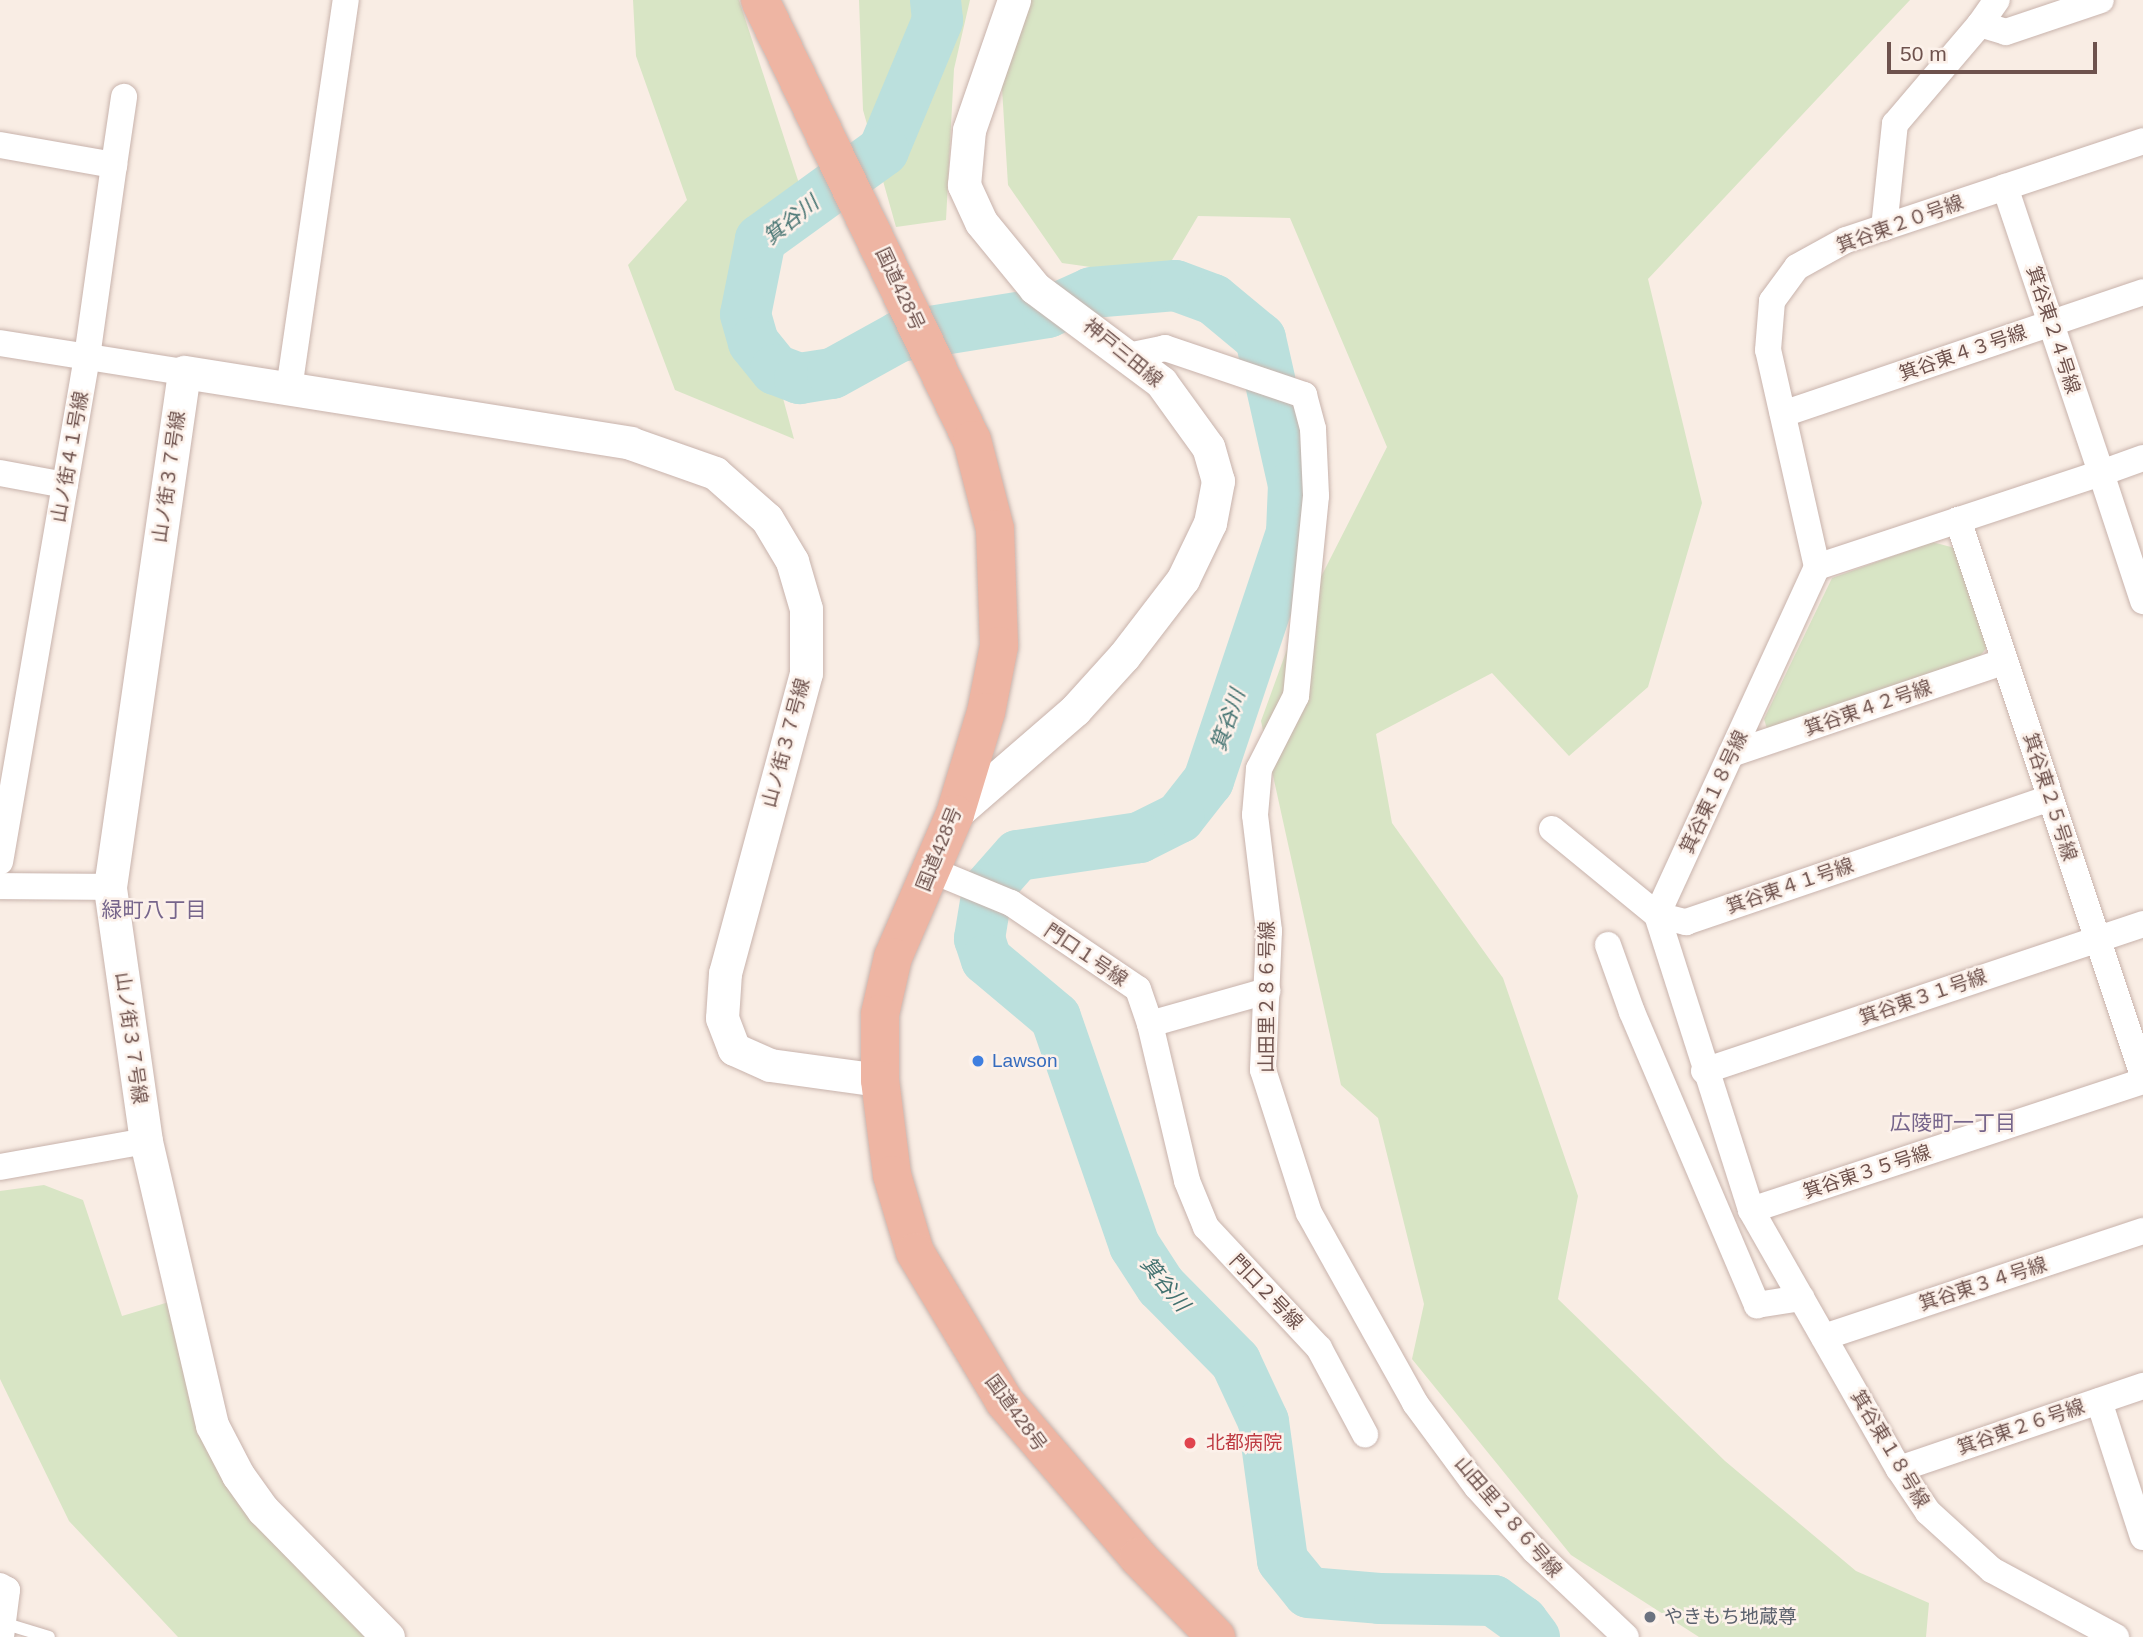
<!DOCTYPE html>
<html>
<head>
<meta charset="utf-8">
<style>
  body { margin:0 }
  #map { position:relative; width:2143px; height:1637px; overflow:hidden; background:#f9ede4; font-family:Arial,"Noto Sans JP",sans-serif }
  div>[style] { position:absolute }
  .green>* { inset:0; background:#d8e5c5 }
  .river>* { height:51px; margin:-25.5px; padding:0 25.5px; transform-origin:25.5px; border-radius:25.5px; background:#bbe0dd }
  .roads { filter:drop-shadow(0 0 2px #c8b3ac) drop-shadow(0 0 2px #c8b3ac) }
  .service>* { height:12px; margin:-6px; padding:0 6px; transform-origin:6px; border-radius:6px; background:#fff }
  .minor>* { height:26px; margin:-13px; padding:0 13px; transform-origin:13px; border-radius:13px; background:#fff }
  .tertiary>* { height:33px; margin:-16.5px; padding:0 16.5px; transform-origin:16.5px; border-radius:16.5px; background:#fff }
  .trunk>* { height:38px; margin:-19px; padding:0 19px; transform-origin:19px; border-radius:19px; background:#eeb5a3 }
  .dots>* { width:19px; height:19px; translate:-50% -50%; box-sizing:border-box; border:4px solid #fcf1ea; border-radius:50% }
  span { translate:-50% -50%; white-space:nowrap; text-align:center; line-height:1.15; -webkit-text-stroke:5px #fcf1ea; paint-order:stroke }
  .street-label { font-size:19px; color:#6e524d }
  .shop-label { font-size:19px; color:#366cbe }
  .left { translate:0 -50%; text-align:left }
  .health-label { font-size:19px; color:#be3a42 }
  .worship-label { font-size:19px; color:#5b616d }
  .water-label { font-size:21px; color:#437270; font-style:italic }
  .neighbourhood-label { font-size:21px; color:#76658b }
  .scale { position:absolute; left:1887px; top:42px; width:210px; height:32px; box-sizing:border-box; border:4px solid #6e524d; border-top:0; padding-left:9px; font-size:21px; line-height:24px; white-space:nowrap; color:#6e524d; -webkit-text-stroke:5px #fcf1ea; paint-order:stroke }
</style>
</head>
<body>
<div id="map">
  <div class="green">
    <div style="clip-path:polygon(633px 0,739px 0,810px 217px,744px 254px,794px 439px,675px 390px,628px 265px,687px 200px,636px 56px)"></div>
    <div style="clip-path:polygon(859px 0,970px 0,954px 69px,946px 220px,896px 227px,863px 110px)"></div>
    <div style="clip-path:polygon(1016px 0,1910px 0,1648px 279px,1702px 503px,1648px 687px,1569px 756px,1492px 673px,1376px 734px,1392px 823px,1503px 978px,1578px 1196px,1558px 1299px,1725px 1461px,1856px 1571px,1929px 1603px,1926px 1637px,1699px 1637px,1571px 1555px,1412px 1359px,1424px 1304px,1378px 1118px,1341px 1085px,1261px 721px,1294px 630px,1387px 447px,1290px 218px,1198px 216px,1162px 277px,1062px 263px,1008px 185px,998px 24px)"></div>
    <div style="clip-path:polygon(1932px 542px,1955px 548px,1989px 645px,1975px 662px,1768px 732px,1764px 719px,1832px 578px)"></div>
    <div style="clip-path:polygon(44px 1185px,83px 1200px,122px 1316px,169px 1302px,213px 1445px,370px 1637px,178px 1637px,69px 1521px,0 1379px,0 1191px)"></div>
  </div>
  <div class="river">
    <div style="left:935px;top:0;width:20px;rotate:84deg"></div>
    <div style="left:937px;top:20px;width:141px;rotate:112.6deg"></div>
    <div style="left:883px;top:150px;width:152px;rotate:144.1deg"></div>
    <div style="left:760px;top:239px;width:76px;rotate:101.3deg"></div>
    <div style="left:745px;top:314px;width:29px;rotate:74deg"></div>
    <div style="left:753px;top:342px;width:35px;rotate:51deg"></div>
    <div style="left:775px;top:369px;width:26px;rotate:21deg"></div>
    <div style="left:799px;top:378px;width:33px;rotate:-9deg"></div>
    <div style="left:832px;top:373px;width:77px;rotate:-28.9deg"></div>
    <div style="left:899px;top:336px;width:150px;rotate:-9.2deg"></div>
    <div style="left:1047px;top:312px;width:48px;rotate:-24.4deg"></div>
    <div style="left:1091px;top:292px;width:84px;rotate:-4.8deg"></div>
    <div style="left:1175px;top:285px;width:40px;rotate:20.2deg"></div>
    <div style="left:1213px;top:299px;width:61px;rotate:39.7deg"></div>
    <div style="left:1260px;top:338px;width:150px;rotate:77.3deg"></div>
    <div style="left:1293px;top:484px;width:48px;rotate:92.4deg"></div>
    <div style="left:1291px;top:532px;width:262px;rotate:108.5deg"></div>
    <div style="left:1208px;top:780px;width:47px;rotate:128.1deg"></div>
    <div style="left:1179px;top:817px;width:45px;rotate:153.4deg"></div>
    <div style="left:1139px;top:837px;width:123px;rotate:171.6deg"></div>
    <div style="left:1017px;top:855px;width:45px;rotate:131.4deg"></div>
    <div style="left:987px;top:889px;width:50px;rotate:99.3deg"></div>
    <div style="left:979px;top:938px;width:22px;rotate:72deg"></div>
    <div style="left:986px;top:959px;width:90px;rotate:40deg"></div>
    <div style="left:1055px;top:1017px;width:241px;rotate:70.9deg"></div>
    <div style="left:1134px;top:1245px;width:48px;rotate:57deg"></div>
    <div style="left:1160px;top:1285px;width:107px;rotate:45.4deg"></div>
    <div style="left:1235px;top:1361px;width:66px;rotate:65deg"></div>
    <div style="left:1263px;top:1421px;width:140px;rotate:82.2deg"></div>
    <div style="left:1282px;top:1560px;width:41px;rotate:50.9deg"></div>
    <div style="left:1308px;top:1592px;width:71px;rotate:4.8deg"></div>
    <div style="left:1379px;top:1598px;width:114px;rotate:1deg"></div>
    <div style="left:1493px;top:1600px;width:36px;rotate:36deg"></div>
    <div style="left:1522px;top:1621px;width:20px;rotate:53deg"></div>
  </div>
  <div class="roads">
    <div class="service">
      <div style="left:3px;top:1623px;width:48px;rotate:16.9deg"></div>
    </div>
    <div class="minor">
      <div style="left:1980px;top:24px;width:29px;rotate:-55deg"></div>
      <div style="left:0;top:145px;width:116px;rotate:10deg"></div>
      <div style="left:114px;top:165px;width:194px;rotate:98deg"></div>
      <div style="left:87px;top:357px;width:512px;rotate:99.77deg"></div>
      <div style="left:114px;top:165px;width:69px;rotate:-81.6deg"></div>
      <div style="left:2005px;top:187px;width:302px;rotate:71.4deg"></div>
      <div style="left:2101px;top:473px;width:299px;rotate:161.7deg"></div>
      <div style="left:1817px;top:567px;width:383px;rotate:114.7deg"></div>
      <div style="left:1657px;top:915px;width:310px;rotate:72.3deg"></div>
      <div style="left:1751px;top:1210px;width:298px;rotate:60.3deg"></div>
      <div style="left:1899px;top:1469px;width:52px;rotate:56deg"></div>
      <div style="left:1928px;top:1512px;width:86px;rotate:42.2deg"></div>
      <div style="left:1992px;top:1570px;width:141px;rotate:28.4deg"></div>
      <div style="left:1884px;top:228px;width:105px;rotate:-84deg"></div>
      <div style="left:1895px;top:124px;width:131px;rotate:-49.6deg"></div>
      <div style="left:1980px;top:24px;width:27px;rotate:17deg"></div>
      <div style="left:2006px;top:32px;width:100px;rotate:-18.6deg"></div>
      <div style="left:0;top:343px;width:186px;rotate:9deg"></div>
      <div style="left:1128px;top:356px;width:38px;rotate:-12deg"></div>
      <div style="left:1165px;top:348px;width:147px;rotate:18.7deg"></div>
      <div style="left:1304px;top:395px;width:35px;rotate:75deg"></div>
      <div style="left:1313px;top:429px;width:67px;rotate:87.4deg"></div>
      <div style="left:1316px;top:496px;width:201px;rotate:95.7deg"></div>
      <div style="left:1296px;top:696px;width:82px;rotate:116.9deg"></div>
      <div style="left:1259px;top:769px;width:46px;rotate:95deg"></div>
      <div style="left:1255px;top:815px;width:117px;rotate:83.1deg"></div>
      <div style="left:1269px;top:931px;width:139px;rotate:92.5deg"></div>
      <div style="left:1263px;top:1070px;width:150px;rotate:72.2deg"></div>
      <div style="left:1309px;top:1213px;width:218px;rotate:60.8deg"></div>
      <div style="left:1415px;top:1403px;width:104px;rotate:53.6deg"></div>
      <div style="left:1477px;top:1487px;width:86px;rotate:47.8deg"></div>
      <div style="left:1535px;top:1551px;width:125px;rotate:43.4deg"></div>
      <div style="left:289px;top:389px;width:393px;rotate:-81.7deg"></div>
      <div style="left:1783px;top:414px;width:380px;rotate:-18.7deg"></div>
      <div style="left:2143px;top:458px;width:45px;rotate:160.3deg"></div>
      <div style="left:2101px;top:473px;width:135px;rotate:71.8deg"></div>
      <div style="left:0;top:473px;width:66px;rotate:10.5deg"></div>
      <div style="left:1958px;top:520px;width:585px;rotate:71.57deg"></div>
      <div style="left:1817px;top:567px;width:222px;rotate:-102.7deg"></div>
      <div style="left:1768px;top:350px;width:49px;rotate:-85.3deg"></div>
      <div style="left:1772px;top:301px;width:42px;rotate:-53.7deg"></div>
      <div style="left:1797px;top:267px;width:56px;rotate:-28.9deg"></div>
      <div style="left:1846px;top:240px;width:313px;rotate:-18.4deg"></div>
      <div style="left:1731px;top:754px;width:289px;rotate:-18.7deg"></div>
      <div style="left:1552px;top:829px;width:136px;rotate:39.3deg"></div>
      <div style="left:1657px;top:915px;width:30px;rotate:14deg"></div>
      <div style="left:1686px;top:922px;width:385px;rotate:-18.8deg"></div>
      <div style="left:931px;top:870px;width:87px;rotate:22.4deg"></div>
      <div style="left:1011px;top:903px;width:153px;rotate:34.1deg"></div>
      <div style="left:1138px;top:989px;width:37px;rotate:71deg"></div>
      <div style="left:1150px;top:1024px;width:122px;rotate:-15.8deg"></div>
      <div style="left:0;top:886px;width:110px;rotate:0.5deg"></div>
      <div style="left:1608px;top:945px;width:71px;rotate:70.3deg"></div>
      <div style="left:1632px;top:1012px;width:319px;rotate:66.9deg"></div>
      <div style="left:1757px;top:1305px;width:45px;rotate:-9deg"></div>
      <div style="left:1150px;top:1024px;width:161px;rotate:76.7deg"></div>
      <div style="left:1187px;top:1181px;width:50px;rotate:67.6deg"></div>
      <div style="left:1206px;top:1227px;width:166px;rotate:47deg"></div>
      <div style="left:1319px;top:1348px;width:98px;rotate:61.9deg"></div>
      <div style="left:1704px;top:1071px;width:463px;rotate:-18.5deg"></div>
      <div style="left:0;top:1167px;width:148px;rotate:-10.1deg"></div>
      <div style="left:1751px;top:1210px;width:413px;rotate:-18.2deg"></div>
      <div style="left:1824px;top:1337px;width:336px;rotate:-18.4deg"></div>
      <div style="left:2099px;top:1401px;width:143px;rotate:72.1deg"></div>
      <div style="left:1899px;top:1469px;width:258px;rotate:-18.8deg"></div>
      <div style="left:0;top:1586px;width:8px;rotate:30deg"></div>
      <div style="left:7px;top:1590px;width:47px;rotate:97.3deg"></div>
    </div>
    <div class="tertiary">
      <div style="left:955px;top:814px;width:159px;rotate:-40.9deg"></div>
      <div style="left:1075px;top:710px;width:73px;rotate:-47.8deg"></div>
      <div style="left:1124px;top:656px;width:97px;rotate:-52.5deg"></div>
      <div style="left:1183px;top:579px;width:62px;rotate:-64.3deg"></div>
      <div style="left:1210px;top:523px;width:43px;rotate:-79.2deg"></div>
      <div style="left:1218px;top:481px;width:35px;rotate:-106deg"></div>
      <div style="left:1208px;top:447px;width:80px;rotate:-125.9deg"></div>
      <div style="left:1161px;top:382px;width:157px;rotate:-143.3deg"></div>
      <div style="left:1035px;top:288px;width:85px;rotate:-129.3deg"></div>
      <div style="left:981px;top:222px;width:41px;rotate:-114.7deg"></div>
      <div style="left:964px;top:185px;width:55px;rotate:-84.8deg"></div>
      <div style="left:969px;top:130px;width:138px;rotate:-70.9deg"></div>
      <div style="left:388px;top:1637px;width:178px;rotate:-134.5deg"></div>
      <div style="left:263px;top:1510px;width:43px;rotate:-125.5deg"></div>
      <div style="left:238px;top:1475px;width:56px;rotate:-117.5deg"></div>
      <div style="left:212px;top:1425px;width:292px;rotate:-103.1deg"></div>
      <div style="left:146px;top:1141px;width:257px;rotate:-98.1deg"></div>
      <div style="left:110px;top:887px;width:520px;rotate:-81.82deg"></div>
      <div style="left:184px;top:372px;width:452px;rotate:9deg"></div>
      <div style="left:630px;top:443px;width:90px;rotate:19.4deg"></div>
      <div style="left:715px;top:473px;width:69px;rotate:41.5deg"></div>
      <div style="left:767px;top:519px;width:49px;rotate:59.2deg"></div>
      <div style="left:792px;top:561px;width:50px;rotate:73.7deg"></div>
      <div style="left:806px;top:609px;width:64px;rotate:90deg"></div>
      <div style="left:806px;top:673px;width:311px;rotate:105.1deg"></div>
      <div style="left:725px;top:973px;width:45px;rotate:93.8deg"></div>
      <div style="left:722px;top:1018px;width:33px;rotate:69deg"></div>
      <div style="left:734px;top:1049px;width:39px;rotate:24deg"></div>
      <div style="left:770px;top:1065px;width:111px;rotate:7.8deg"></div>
    </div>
    <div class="trunk">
      <div style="left:760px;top:0;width:488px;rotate:64.3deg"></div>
      <div style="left:972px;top:440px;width:92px;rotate:75.5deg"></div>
      <div style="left:995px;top:529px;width:117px;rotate:88deg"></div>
      <div style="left:999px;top:646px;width:67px;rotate:101.1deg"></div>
      <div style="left:986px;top:712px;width:107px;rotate:106.9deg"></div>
      <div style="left:955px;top:814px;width:156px;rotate:113.4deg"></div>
      <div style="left:893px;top:957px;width:58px;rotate:102.8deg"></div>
      <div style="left:880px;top:1014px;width:66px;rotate:90deg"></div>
      <div style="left:880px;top:1080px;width:96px;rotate:82.8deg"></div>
      <div style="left:892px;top:1175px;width:80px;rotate:73.4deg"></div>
      <div style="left:915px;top:1252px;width:174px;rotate:59.1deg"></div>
      <div style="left:1004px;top:1401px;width:206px;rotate:49.3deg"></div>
      <div style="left:1138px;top:1557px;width:112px;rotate:45.7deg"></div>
    </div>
  </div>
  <div class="dots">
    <div style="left:978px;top:1061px;background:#3f7fe0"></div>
    <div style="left:1190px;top:1443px;background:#e0444e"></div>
    <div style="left:1650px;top:1617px;background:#6b7280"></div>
  </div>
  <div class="street-label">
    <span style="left:1900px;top:224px;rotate:-20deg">箕谷東２０号線</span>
    <span style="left:900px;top:289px;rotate:65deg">国道428号</span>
    <span style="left:2053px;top:330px;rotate:72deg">箕谷東２４号線</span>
    <span style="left:1123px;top:353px;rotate:39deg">神戸三田線</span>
    <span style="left:1963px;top:353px;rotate:-19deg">箕谷東４３号線</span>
    <span style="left:70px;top:457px;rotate:-80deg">山ノ街４１号線</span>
    <span style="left:169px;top:477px;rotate:-82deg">山ノ街３７号線</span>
    <span style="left:1868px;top:708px;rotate:-19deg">箕谷東４２号線</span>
    <span style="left:786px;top:743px;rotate:-75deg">山ノ街３７号線</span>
    <span style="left:1714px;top:792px;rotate:-65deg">箕谷東１８号線</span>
    <span style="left:2050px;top:797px;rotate:72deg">箕谷東２５号線</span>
    <span style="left:939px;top:849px;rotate:-68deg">国道428号</span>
    <span style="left:1790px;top:886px;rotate:-19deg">箕谷東４１号線</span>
    <span style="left:1086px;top:955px;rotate:34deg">門口１号線</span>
    <span style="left:1267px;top:997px;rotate:-90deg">山田里２８６号線</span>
    <span style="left:1923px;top:997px;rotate:-19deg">箕谷東３１号線</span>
    <span style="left:131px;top:1038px;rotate:82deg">山ノ街３７号線</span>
    <span style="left:1867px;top:1172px;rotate:-18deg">箕谷東３５号線</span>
    <span style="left:1983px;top:1284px;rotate:-18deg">箕谷東３４号線</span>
    <span style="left:1266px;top:1292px;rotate:46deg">門口２号線</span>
    <span style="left:1016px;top:1413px;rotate:54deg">国道428号</span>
    <span style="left:2021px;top:1427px;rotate:-19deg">箕谷東２６号線</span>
    <span style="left:1890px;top:1449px;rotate:59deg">箕谷東１８号線</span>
    <span style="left:1508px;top:1517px;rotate:49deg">山田里２８６号線</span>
  </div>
  <div class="shop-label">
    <span class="left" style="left:992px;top:1061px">Lawson</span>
  </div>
  <div class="health-label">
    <span class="left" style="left:1206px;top:1443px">北都病院</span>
  </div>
  <div class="worship-label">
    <span class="left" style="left:1664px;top:1617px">やきもち地蔵尊</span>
  </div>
  <div class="water-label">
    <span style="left:791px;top:220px;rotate:-39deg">箕谷川</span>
    <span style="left:1228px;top:720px;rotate:-71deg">箕谷川</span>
    <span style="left:1165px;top:1284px;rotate:51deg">箕谷川</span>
  </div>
  <div class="neighbourhood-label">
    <span style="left:154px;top:910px">緑町八丁目</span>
    <span style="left:1953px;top:1123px">広陵町一丁目</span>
  </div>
  <div class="scale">50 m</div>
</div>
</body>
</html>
